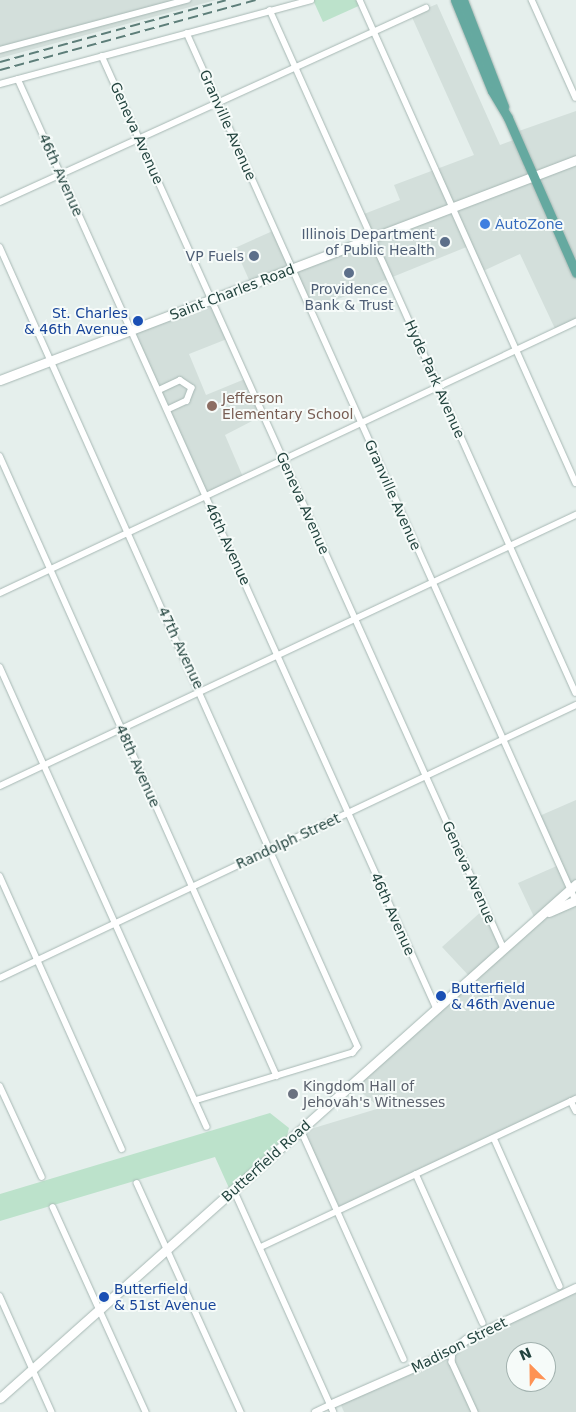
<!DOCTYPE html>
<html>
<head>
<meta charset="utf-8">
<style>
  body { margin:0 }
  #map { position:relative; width:576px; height:1412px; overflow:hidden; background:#e5efec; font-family:"DejaVu Sans",sans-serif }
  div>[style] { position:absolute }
  .built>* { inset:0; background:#d3dfdb; transform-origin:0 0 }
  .green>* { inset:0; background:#bce2cb }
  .roads { filter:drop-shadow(0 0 1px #a7b8b4) drop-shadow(0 0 1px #a7b8b4) }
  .minor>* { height:5.5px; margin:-2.75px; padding:0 2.75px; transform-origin:2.75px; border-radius:2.75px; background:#fff }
  .tertiary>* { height:8px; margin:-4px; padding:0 4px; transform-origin:4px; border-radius:4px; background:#fff }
  .secondary>* { height:9px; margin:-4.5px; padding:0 4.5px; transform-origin:4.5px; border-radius:4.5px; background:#fff }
  .primary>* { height:9px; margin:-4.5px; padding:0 4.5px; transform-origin:4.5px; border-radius:4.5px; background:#65a9a0 }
  .rail>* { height:2px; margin-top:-1px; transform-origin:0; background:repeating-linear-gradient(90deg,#5d7e79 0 10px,transparent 0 15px) }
  .dots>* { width:14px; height:14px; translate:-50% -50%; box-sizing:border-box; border:2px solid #f6fbf9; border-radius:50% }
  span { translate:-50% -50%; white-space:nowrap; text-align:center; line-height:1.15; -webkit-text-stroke:4px #f6fbf9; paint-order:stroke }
  .street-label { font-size:14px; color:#22433e }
  .shop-label { font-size:14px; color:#366cbe }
  .left { translate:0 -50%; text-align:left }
  .service-label { font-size:14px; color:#4e5e75 }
  .right { translate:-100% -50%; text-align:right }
  .transit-label { font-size:14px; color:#164399 }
  .education-label { font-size:14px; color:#785e54 }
  .worship-label { font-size:14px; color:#5b616d }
  .north { position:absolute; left:506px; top:1342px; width:50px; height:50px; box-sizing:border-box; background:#f6fbf9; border:1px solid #a1b1ae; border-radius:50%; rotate:337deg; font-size:14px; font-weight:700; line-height:20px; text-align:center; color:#22433e }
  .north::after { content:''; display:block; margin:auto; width:18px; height:22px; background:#fe9254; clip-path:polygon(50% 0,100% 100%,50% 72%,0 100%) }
</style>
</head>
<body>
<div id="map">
  <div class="built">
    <div style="clip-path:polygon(0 0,216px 0,0 58px)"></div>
    <div style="clip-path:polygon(437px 4px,500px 145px,516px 139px,532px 175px,374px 236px,364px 214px,400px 200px,394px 185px,474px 155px,411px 15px)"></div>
    <div style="clip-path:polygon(576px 111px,576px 159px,535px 174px,516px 132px)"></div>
    <div style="clip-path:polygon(576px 161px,576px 268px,536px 176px)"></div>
    <div style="clip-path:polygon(533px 177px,576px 274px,576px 324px,557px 333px,520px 254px,481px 272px,469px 246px,311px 310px,293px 269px)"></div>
    <div style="left:275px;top:230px;width:42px;height:44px;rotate:66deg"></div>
    <div style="clip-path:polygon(211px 301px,227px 339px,189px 354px,206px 395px,245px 379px,262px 416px,225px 435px,243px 477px,207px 495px,134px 331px)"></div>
    <div style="clip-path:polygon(576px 800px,576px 883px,535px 919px,518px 883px,559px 865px,537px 817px)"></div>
    <div style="clip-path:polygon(576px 900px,576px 1098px,340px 1209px,304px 1131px,380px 1108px,354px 1086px,543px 916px)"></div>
    <div style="clip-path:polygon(484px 909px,501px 947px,469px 976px,442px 947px)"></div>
    <div style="clip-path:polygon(evenodd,576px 1291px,576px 1412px,344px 1412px,340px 1403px,576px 1291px,516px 1352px,546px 1352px,546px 1382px,516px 1382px,516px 1352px)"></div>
  </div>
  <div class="green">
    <div style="clip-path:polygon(313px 0,361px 0,363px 4px,323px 22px)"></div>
    <div style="clip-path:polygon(270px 1113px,289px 1128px,287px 1136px,229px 1188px,215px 1157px,0 1221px,0 1194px)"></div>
  </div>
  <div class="roads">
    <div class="minor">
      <div style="left:360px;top:0;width:529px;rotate:65.91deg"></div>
      <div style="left:532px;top:0;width:107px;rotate:65.8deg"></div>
      <div style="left:270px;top:10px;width:748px;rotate:65.87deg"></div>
      <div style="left:187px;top:33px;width:951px;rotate:65.86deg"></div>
      <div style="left:0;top:50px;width:194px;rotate:-15deg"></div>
      <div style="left:102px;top:56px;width:979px;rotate:65.76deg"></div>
      <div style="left:18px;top:79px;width:1020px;rotate:65.75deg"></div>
      <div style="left:0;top:84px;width:322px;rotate:-15.1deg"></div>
      <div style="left:0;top:202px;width:468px;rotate:-24.5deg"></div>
      <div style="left:0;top:247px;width:876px;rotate:65.89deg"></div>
      <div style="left:358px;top:1047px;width:8px;rotate:130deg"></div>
      <div style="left:353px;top:1053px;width:165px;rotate:163.1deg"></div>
      <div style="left:159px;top:390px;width:23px;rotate:-25deg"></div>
      <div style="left:180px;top:380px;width:14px;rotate:34deg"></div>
      <div style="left:192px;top:388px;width:14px;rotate:111deg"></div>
      <div style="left:187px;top:401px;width:21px;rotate:155deg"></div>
      <div style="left:0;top:456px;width:679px;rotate:65.93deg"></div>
      <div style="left:0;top:593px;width:637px;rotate:-25.2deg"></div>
      <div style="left:0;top:667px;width:504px;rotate:65.77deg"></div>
      <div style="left:0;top:786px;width:637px;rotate:-25.2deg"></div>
      <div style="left:0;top:876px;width:299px;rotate:65.9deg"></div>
      <div style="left:0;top:978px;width:637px;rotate:-25.36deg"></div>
      <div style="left:0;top:1086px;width:100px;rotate:65.2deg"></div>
      <div style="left:571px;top:1101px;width:11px;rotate:63deg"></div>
      <div style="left:301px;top:1130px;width:251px;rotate:65.8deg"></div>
      <div style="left:494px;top:1138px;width:162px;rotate:66deg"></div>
      <div style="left:416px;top:1174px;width:163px;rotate:65.8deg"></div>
      <div style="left:137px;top:1183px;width:252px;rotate:65.6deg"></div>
      <div style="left:234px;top:1190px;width:243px;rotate:65.8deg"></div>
      <div style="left:53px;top:1207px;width:225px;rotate:65.6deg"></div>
      <div style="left:261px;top:1247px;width:348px;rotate:-25.2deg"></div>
      <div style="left:0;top:1296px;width:127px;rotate:65.9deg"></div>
      <div style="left:453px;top:1351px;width:11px;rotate:95deg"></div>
      <div style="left:452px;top:1362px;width:55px;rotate:65.3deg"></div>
      <div style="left:315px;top:1412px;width:17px;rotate:-25deg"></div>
    </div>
    <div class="tertiary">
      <div style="left:330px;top:1405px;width:134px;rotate:-23.7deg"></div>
      <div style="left:453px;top:1351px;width:17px;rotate:-40deg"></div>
      <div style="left:466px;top:1340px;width:122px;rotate:-25.3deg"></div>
    </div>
    <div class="secondary">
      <div style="left:0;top:380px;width:617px;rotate:-20.9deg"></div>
      <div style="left:549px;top:912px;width:30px;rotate:-24deg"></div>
      <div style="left:0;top:1398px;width:772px;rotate:-41.74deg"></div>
    </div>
    <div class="primary">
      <div style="left:455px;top:0;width:98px;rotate:67.9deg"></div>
      <div style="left:492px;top:91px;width:31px;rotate:59deg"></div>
      <div style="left:508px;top:118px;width:169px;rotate:66.3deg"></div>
      <div style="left:463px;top:0;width:114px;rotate:68.9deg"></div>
    </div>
  </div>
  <div class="rail">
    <div style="left:0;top:62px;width:234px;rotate:-15.3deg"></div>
    <div style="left:0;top:70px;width:265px;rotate:-15.3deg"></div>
  </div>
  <div class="dots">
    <div style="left:485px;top:224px;background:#3f7fe0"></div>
    <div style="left:445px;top:242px;background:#5c6f8a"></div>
    <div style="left:254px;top:256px;background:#5c6f8a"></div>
    <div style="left:349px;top:273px;background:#5c6f8a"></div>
    <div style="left:138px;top:321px;background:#1a4fb4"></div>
    <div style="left:212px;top:406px;background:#8d6e63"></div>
    <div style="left:441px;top:996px;background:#1a4fb4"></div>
    <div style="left:293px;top:1094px;background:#6b7280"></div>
    <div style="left:104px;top:1297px;background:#1a4fb4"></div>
  </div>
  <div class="street-label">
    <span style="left:228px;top:125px;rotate:66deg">Granville Avenue</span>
    <span style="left:137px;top:133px;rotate:66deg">Geneva Avenue</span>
    <span style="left:61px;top:175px;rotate:66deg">46th Avenue</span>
    <span style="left:232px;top:292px;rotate:-21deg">Saint Charles Road</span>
    <span style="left:435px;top:379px;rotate:66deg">Hyde Park Avenue</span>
    <span style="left:393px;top:495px;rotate:66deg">Granville Avenue</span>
    <span style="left:303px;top:503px;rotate:66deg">Geneva Avenue</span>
    <span style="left:228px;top:544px;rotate:65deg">46th Avenue</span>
    <span style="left:181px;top:648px;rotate:65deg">47th Avenue</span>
    <span style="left:138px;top:766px;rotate:66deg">48th Avenue</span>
    <span style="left:288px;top:841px;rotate:-25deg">Randolph Street</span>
    <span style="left:469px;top:872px;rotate:66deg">Geneva Avenue</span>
    <span style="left:393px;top:914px;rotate:66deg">46th Avenue</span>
    <span style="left:266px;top:1161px;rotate:-42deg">Butterfield Road</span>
    <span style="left:459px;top:1345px;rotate:-27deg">Madison Street</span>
  </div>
  <div class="shop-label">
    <span class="left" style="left:495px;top:224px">AutoZone</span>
  </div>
  <div class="service-label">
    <span class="right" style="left:435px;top:242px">Illinois Department<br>of Public Health</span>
    <span class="right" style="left:244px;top:256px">VP Fuels</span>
    <span style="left:349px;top:297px">Providence<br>Bank &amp; Trust</span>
  </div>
  <div class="transit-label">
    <span class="right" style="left:128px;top:321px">St. Charles<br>&amp; 46th Avenue</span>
    <span class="left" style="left:451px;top:996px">Butterfield<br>&amp; 46th Avenue</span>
    <span class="left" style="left:114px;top:1297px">Butterfield<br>&amp; 51st Avenue</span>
  </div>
  <div class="education-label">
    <span class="left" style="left:222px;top:406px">Jefferson<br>Elementary School</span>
  </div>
  <div class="worship-label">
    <span class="left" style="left:303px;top:1094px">Kingdom Hall of<br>Jehovah's Witnesses</span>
  </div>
  <div class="north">N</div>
</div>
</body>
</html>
